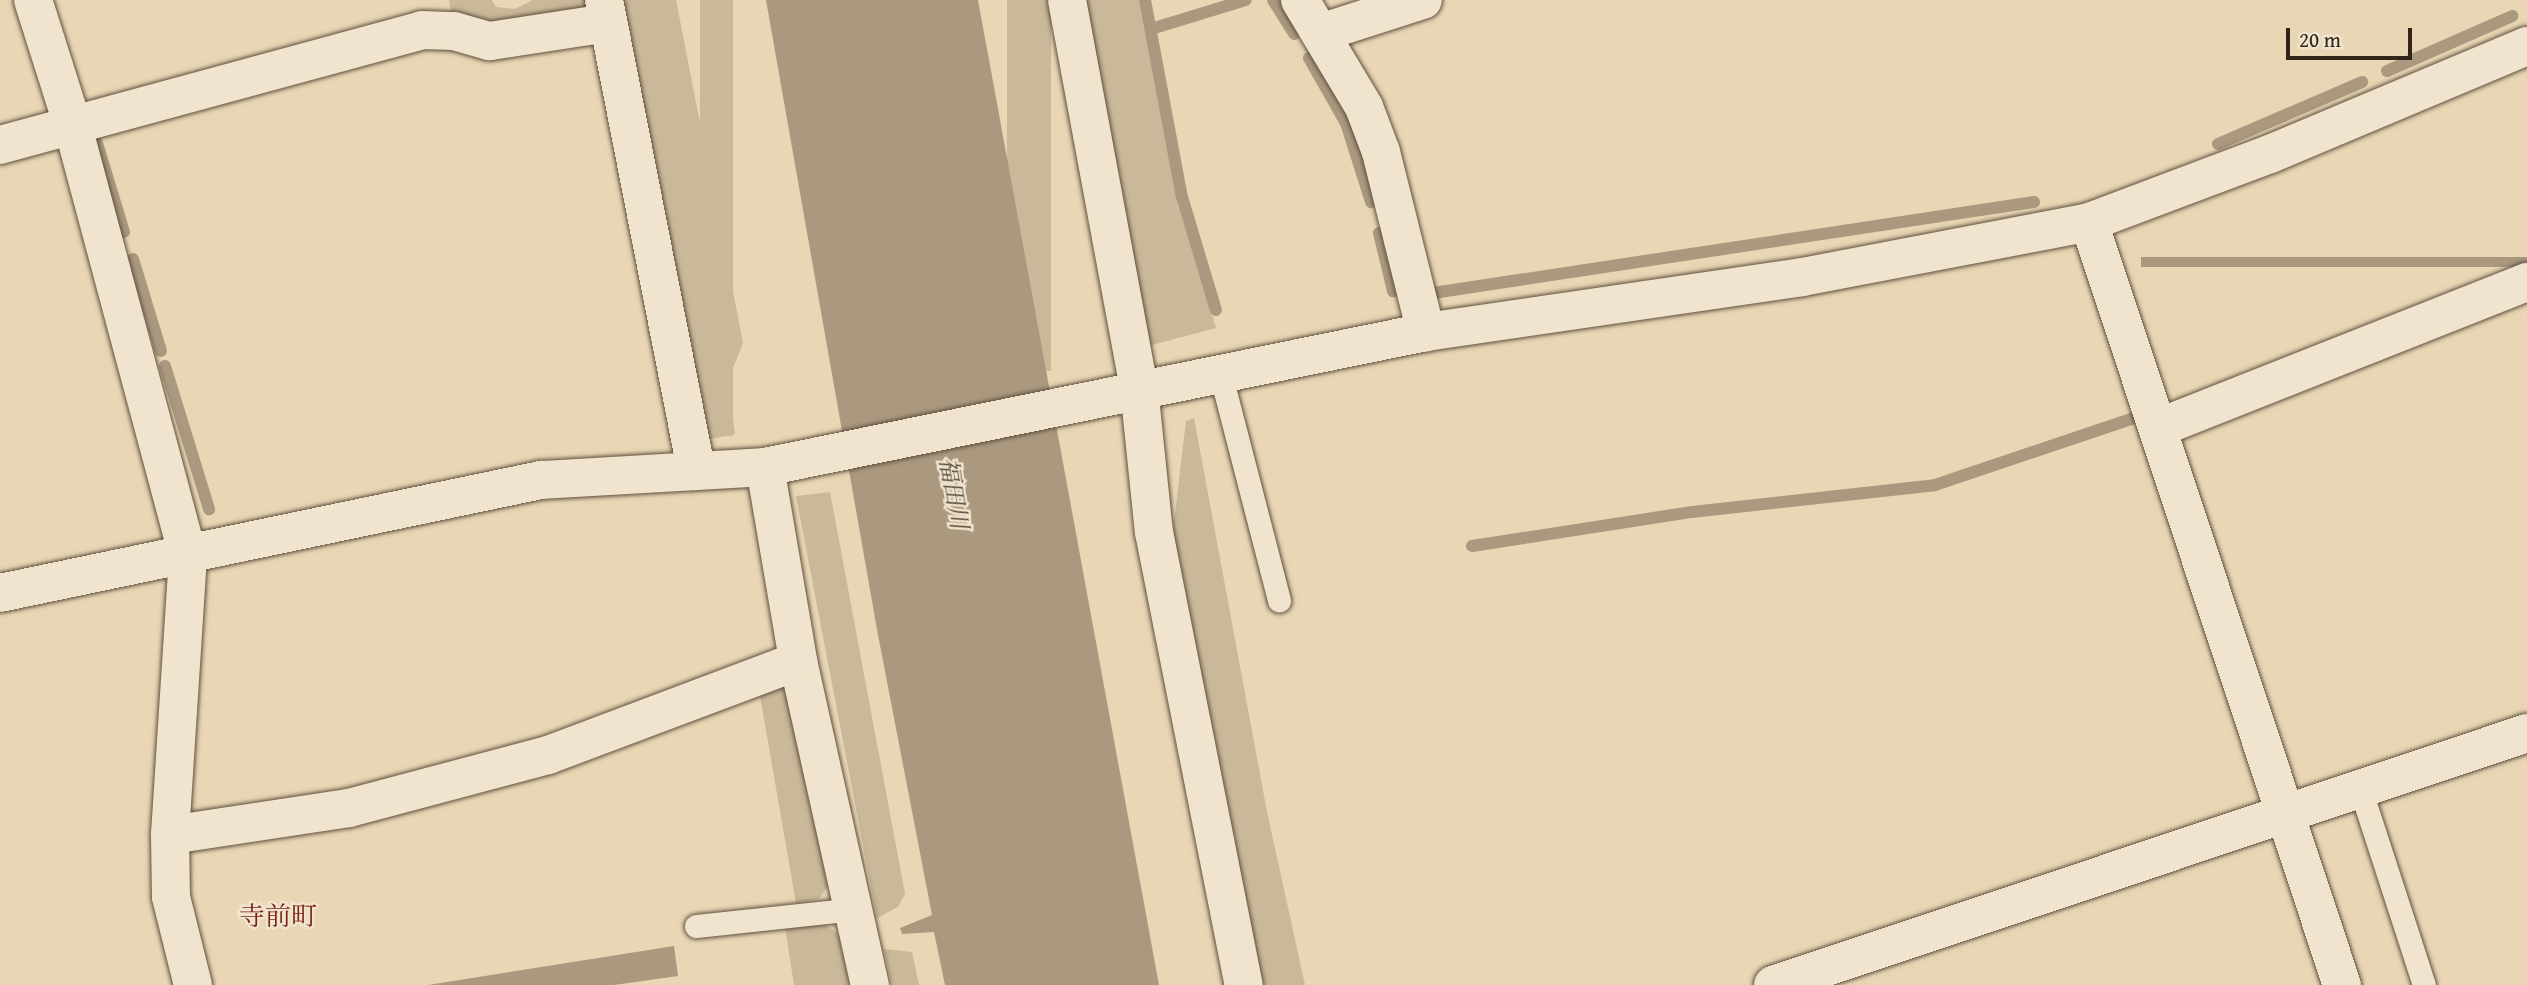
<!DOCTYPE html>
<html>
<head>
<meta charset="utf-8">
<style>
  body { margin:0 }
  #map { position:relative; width:2527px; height:985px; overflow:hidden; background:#e8d6b4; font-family:"Gentium Book Plus","Noto Serif JP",serif }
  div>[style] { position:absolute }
  .green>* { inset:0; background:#c9b899; transform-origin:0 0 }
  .water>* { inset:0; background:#aa997f; transform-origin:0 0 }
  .stream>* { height:12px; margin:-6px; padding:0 6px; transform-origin:6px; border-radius:6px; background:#aa997f }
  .roads { filter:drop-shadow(0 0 2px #5f503f) drop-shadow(0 0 2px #5f503f) }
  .lane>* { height:23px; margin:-11.5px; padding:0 11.5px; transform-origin:11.5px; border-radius:11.5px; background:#f0e4ce }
  .street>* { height:38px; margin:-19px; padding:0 19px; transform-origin:19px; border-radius:19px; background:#f0e4ce }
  span { translate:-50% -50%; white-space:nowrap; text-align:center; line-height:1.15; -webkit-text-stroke:5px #f0e4ce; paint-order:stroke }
  .water-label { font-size:24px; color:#554737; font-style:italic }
  .quarter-label { font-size:26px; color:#7a1f14 }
  .scale { position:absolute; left:2286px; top:28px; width:126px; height:32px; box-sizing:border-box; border:4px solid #312418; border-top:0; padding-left:9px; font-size:21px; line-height:24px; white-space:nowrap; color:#312418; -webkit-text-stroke:5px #f0e4ce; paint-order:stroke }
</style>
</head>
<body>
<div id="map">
  <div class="green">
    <div style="clip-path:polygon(449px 0,492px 0,496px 7px,515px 9px,533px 0,587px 0,591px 17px,503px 30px,452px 20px)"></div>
    <div style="clip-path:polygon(616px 0,676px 0,743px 343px,728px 380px,735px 434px,706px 440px)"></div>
    <div style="left:700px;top:0;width:33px;height:436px"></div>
    <div style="left:1007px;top:0;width:44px;height:371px"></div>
    <div style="clip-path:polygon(1084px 0,1140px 0,1177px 202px,1216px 328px,1148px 346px)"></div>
    <div style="clip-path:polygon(1194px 418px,1267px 812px,1305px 985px,1259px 985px,1173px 531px,1186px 421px)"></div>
    <div style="clip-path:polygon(830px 492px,905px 894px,898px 907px,877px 918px,796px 496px)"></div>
    <div style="clip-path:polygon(791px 677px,833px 878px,819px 899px,796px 903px,759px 690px)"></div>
    <div style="clip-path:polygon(826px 925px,841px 936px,851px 985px,794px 985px,785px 927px)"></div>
    <div style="clip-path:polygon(884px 949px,912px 952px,919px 985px,892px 985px)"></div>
  </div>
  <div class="water">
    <div style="clip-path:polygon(766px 0,978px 0,1159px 985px,945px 985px,934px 932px,902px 934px,900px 928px,932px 915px,878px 635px)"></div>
    <div style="left:2527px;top:257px;width:10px;height:386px;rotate:90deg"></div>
    <div style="clip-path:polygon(674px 946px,678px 976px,614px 985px,428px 985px)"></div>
  </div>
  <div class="stream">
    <div style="left:1145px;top:0;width:200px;rotate:79.4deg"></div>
    <div style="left:1182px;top:197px;width:118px;rotate:73.3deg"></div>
    <div style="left:1273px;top:0;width:40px;rotate:58deg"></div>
    <div style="left:1151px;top:29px;width:99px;rotate:-17deg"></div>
    <div style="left:1309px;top:58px;width:75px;rotate:60.4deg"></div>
    <div style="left:1346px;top:123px;width:83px;rotate:72.4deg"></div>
    <div style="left:2387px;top:71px;width:137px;rotate:-23.7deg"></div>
    <div style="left:97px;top:143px;width:93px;rotate:73.1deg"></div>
    <div style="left:2218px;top:144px;width:157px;rotate:-23.3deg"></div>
    <div style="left:1379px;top:233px;width:60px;rotate:76.4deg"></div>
    <div style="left:133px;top:259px;width:96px;rotate:73.1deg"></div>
    <div style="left:1433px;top:293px;width:608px;rotate:-8.61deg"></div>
    <div style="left:165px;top:366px;width:150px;rotate:72.9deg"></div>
    <div style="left:1472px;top:546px;width:223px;rotate:-8.8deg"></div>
    <div style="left:1692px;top:512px;width:244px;rotate:-6.3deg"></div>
    <div style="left:1935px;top:485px;width:210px;rotate:-18.6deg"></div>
  </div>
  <div class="roads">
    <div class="lane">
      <div style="left:1220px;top:372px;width:236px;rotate:75.5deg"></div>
      <div style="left:2360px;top:788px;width:207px;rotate:72deg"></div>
      <div style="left:696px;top:926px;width:159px;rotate:-6.1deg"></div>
    </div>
    <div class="street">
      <div style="left:33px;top:0;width:129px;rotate:72.4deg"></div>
      <div style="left:72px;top:123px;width:448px;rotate:75deg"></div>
      <div style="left:188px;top:556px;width:280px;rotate:93.7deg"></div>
      <div style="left:170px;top:835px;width:62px;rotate:89.1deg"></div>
      <div style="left:171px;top:897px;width:91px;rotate:76deg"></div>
      <div style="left:604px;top:0;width:480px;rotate:78.9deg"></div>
      <div style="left:1067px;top:0;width:395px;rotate:79.5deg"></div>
      <div style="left:1139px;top:388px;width:145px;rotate:84.1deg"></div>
      <div style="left:1154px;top:532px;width:462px;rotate:78.8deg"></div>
      <div style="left:1300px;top:0;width:125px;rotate:59.1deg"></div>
      <div style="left:1364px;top:107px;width:48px;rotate:69.3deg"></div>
      <div style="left:1381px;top:152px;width:186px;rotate:76deg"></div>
      <div style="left:1320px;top:33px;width:108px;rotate:-17.8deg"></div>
      <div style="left:0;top:145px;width:437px;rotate:-15.2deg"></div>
      <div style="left:422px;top:30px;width:32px;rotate:2deg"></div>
      <div style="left:454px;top:31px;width:37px;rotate:16deg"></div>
      <div style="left:490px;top:41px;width:119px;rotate:-8.7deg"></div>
      <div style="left:2089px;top:222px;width:804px;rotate:71.66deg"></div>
      <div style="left:2158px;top:428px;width:397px;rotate:-21.6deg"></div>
      <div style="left:765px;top:467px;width:197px;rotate:80.3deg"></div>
      <div style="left:798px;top:661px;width:332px;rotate:77.5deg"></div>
      <div style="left:0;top:593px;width:553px;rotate:-11.8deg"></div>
      <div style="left:541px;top:480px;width:224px;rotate:-3.3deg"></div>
      <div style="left:765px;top:467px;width:675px;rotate:-11.54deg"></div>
      <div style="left:1426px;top:332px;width:380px;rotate:-8.3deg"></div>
      <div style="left:1802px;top:277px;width:292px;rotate:-10.8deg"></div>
      <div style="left:2089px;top:222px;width:193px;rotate:-20.6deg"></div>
      <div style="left:2270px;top:154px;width:279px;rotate:-22.8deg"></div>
      <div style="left:170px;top:835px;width:181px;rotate:-8.6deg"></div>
      <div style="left:349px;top:808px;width:206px;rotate:-14.9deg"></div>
      <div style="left:548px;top:755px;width:267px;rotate:-20.6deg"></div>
      <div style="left:1773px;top:985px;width:795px;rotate:-18.48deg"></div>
    </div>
  </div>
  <div class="water-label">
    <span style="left:954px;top:493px;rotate:80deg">福田川</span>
  </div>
  <div class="quarter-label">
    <span style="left:278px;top:916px">寺前町</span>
  </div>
  <div class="scale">20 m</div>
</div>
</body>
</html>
